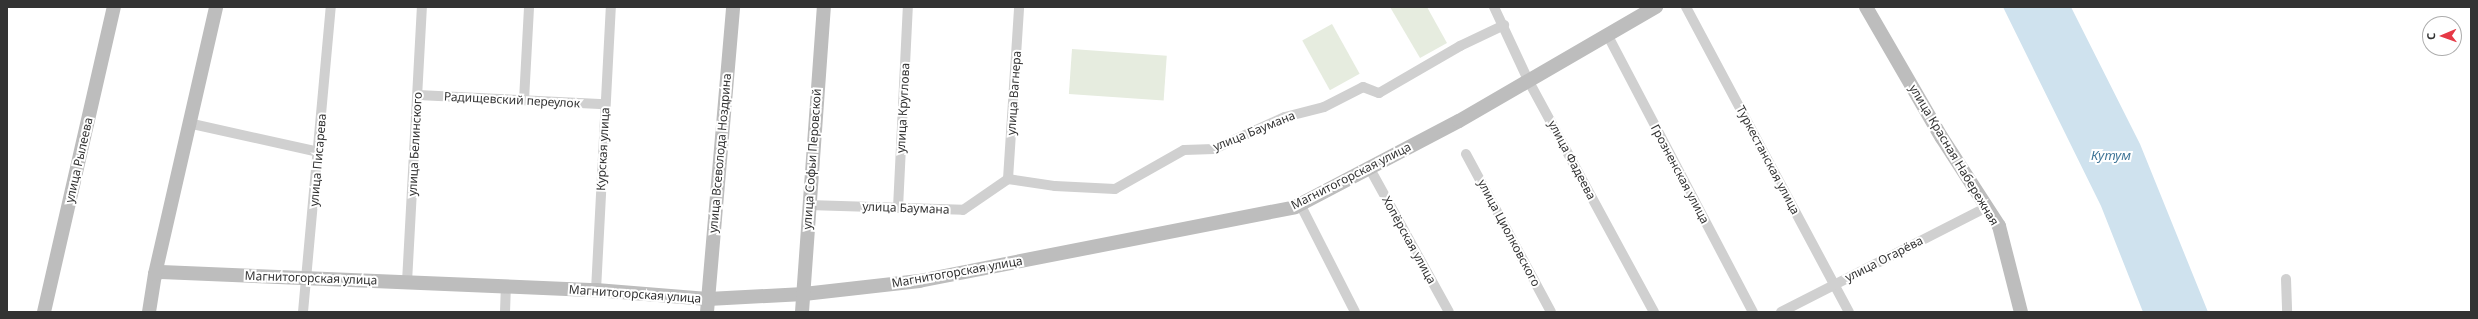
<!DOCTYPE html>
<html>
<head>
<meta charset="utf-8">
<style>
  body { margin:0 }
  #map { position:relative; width:2478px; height:319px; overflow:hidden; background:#fff; font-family:"Noto Sans",sans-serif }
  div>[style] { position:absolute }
  .green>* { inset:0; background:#e6ecdf; transform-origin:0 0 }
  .water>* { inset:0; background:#cfe2ee }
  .street>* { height:10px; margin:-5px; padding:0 5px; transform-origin:5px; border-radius:5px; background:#d0d0d0 }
  .secondary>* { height:14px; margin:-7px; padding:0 7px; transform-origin:7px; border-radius:7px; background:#bdbdbd }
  span { translate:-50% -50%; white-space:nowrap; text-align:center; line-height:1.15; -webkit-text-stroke:4px #fff; paint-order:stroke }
  .street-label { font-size:12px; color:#333 }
  .water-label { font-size:13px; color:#3f7597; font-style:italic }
  .frame { position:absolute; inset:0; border:8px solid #333; pointer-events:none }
  .north { position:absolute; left:2422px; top:16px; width:40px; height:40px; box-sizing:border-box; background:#fff; border:1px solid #adadad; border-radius:50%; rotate:268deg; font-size:11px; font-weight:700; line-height:16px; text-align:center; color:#333 }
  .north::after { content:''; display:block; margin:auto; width:14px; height:18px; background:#e63946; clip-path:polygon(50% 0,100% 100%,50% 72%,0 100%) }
</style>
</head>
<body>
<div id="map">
  <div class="green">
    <div style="clip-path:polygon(1390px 7px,1427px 7px,1447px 43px,1420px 58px)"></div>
    <div style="left:1332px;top:24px;width:57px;height:34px;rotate:61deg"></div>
    <div style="left:1072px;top:49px;width:95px;height:45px;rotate:4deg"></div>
  </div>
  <div class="water">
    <div style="clip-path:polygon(2003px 7px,2071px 7px,2140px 144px,2208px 312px,2143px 312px,2101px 206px)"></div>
  </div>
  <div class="street">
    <div style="left:1494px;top:7px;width:81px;rotate:65deg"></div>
    <div style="left:1528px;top:80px;width:264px;rotate:61.5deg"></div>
    <div style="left:1686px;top:7px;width:346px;rotate:61.9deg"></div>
    <div style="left:1608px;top:36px;width:312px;rotate:62.3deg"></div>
    <div style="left:418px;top:95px;width:187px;rotate:2.8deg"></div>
    <div style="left:524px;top:100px;width:93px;rotate:-86.9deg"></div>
    <div style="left:188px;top:123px;width:134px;rotate:12.5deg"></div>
    <div style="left:1466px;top:154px;width:179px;rotate:61.7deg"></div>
    <div style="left:1370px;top:169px;width:163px;rotate:61.1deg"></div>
    <div style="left:1008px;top:179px;width:172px;rotate:-86.3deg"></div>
    <div style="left:1300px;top:204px;width:121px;rotate:63deg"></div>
    <div style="left:808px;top:205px;width:155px;rotate:1.8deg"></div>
    <div style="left:963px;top:210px;width:55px;rotate:-34.6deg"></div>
    <div style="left:1008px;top:179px;width:48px;rotate:8.5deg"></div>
    <div style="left:1055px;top:186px;width:60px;rotate:2.9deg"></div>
    <div style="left:1115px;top:189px;width:79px;rotate:-29.5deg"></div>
    <div style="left:1184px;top:150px;width:30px;rotate:-2deg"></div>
    <div style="left:1214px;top:149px;width:78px;rotate:-24.3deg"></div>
    <div style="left:1285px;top:117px;width:40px;rotate:-14.4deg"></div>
    <div style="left:1324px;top:107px;width:44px;rotate:-27.1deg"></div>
    <div style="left:1363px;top:87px;width:17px;rotate:21deg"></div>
    <div style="left:1379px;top:93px;width:94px;rotate:-30.1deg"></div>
    <div style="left:1460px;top:46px;width:49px;rotate:-25.5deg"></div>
    <div style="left:898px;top:208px;width:201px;rotate:-87.2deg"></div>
    <div style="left:2286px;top:279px;width:33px;rotate:88deg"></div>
    <div style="left:407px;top:282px;width:275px;rotate:-86.9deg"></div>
    <div style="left:596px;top:290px;width:283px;rotate:-87deg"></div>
    <div style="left:303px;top:312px;width:306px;rotate:-84.8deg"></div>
    <div style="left:505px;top:312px;width:26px;rotate:-88deg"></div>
    <div style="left:1781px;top:312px;width:231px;rotate:-27deg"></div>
  </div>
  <div class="secondary">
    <div style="left:1866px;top:7px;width:151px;rotate:59.9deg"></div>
    <div style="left:1942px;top:138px;width:105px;rotate:57.1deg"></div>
    <div style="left:1999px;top:226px;width:89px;rotate:75.7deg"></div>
    <div style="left:155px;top:274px;width:6px;rotate:-18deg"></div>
    <div style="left:161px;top:272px;width:435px;rotate:2.4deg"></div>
    <div style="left:596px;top:290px;width:112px;rotate:4.6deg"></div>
    <div style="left:708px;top:299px;width:96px;rotate:-3deg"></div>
    <div style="left:804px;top:294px;width:116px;rotate:-6.4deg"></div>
    <div style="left:919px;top:281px;width:383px;rotate:-11.1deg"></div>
    <div style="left:1295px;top:207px;width:185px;rotate:-27.7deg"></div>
    <div style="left:1459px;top:121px;width:228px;rotate:-30.1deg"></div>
    <div style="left:44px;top:312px;width:313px;rotate:-77.1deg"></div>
    <div style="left:149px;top:312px;width:38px;rotate:-81deg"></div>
    <div style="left:155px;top:274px;width:274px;rotate:-77.1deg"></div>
    <div style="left:707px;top:312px;width:306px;rotate:-85.1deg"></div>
    <div style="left:802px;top:312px;width:306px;rotate:-85.9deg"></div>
  </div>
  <div class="street-label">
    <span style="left:1014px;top:93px;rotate:-86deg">улица Вагнера</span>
    <span style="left:512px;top:100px;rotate:3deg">Радищевский переулок</span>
    <span style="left:903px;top:108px;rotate:-87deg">улица Круглова</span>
    <span style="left:1254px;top:131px;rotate:-22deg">улица Баумана</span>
    <span style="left:415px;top:144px;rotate:-87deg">улица Белинского</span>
    <span style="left:603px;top:149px;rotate:-87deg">Курская улица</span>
    <span style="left:720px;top:153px;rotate:-85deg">улица Всеволода Ноздрина</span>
    <span style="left:1954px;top:155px;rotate:59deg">улица Красная Набережная</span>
    <span style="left:812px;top:159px;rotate:-86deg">улица Софьи Перовской</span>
    <span style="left:79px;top:160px;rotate:-77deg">улица Рылеева</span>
    <span style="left:318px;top:160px;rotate:-85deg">улица Писарева</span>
    <span style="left:1572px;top:160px;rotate:62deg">улица Фадеева</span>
    <span style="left:1768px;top:160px;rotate:62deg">Туркестанская улица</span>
    <span style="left:1680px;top:174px;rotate:62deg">Грозненская улица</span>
    <span style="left:1351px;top:176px;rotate:-27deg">Магнитогорская улица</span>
    <span style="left:906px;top:208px;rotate:2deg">улица Баумана</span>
    <span style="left:1509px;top:233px;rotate:62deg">улица Циолковского</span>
    <span style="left:1409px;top:240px;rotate:61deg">Хопёрская улица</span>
    <span style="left:1884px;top:259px;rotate:-27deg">улица Огарёва</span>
    <span style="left:957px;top:272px;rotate:-10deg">Магнитогорская улица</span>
    <span style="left:311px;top:278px;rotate:2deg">Магнитогорская улица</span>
    <span style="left:635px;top:294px;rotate:4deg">Магнитогорская улица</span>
  </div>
  <div class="water-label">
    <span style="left:2111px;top:155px">Кутум</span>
  </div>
  <div class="frame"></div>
  <div class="north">С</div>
</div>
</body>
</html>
